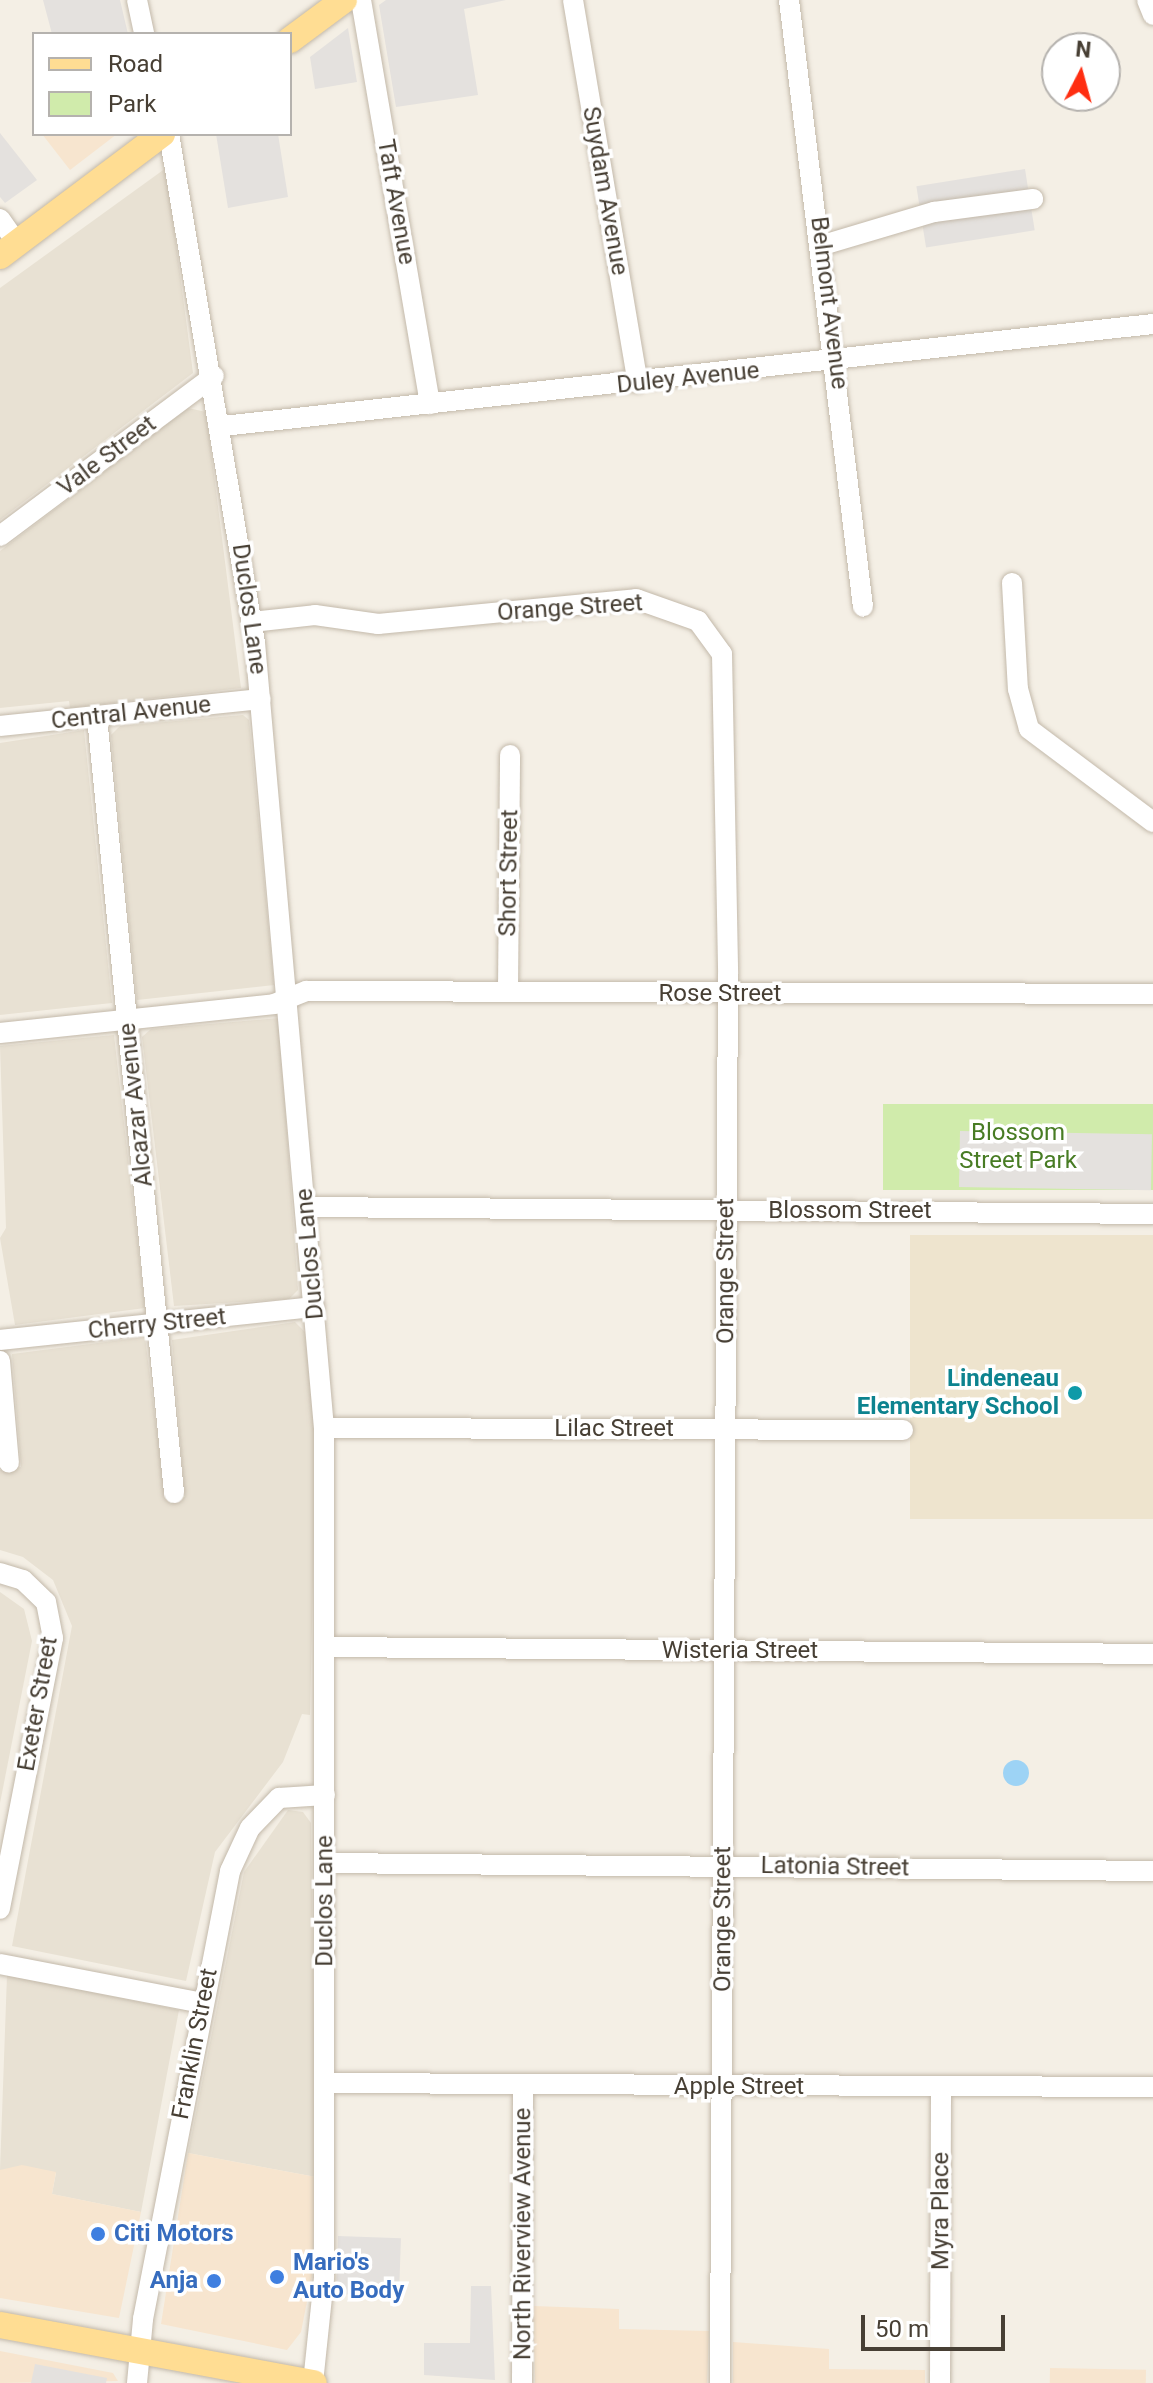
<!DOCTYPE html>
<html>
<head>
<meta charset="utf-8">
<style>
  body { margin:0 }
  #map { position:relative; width:1153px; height:2383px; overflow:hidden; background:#f4efe5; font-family:Roboto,sans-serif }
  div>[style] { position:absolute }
  .residential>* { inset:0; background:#e8e1d3 }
  .commercial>* { inset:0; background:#f7e5cf; transform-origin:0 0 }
  .education>* { inset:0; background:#eee4ce; transform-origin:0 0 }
  .green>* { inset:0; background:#d0ebab; transform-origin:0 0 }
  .parking>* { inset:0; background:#e4e1de; transform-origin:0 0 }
  .water>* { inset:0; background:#9dd3f5 }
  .round { border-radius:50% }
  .roads { filter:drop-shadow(0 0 2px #c3b9aa) drop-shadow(0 0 2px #c3b9aa) }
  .minor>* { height:20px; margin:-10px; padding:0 10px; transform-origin:10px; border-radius:10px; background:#fff }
  .major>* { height:26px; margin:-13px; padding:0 13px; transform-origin:13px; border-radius:13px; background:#ffdd93 }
  .dots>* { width:22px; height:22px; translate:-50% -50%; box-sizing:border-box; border:4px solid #fff; border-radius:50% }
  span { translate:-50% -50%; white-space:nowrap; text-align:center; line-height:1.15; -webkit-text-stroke:7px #fff; paint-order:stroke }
  .street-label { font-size:24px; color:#473f34 }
  .park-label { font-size:24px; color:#487c24 }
  .culture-label { font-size:24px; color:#0d838f; font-weight:700 }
  .right { translate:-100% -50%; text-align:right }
  .shop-label { font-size:24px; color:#366cbe; font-weight:700 }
  .left { translate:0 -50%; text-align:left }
  .legend { position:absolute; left:32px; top:32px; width:260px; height:104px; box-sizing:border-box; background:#fff; border:2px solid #b5b2ae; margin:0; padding:10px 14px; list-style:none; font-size:24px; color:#473f34 }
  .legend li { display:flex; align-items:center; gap:16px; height:40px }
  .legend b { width:40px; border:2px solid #b5b2ae }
  .north { position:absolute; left:1041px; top:32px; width:80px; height:80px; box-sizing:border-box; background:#fff; border:2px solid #b5b2ae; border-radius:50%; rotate:6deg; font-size:22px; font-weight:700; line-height:32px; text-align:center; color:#473f34 }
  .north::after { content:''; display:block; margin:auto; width:28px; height:36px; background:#ff2e11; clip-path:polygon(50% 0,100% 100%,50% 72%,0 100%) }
  .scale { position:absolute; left:861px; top:2315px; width:144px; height:36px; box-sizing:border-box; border:4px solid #473f34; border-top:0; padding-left:10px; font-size:24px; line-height:28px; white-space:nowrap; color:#473f34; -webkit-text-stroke:6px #fff; paint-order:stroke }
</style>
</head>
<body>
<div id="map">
  <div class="residential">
    <div style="clip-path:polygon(166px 168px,193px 373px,0 520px,0 288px)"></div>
    <div style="clip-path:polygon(188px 408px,206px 412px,241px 688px,70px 708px,69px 701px,0 708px,0 551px)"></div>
    <div style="clip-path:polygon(243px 715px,249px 720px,274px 985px,137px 1000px,111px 735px,120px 726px)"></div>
    <div style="clip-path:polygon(84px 730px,112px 1003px,0 1015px,0 743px)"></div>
    <div style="clip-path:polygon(279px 1018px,298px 1290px,289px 1299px,174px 1306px,142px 1037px,151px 1029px)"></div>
    <div style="clip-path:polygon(114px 1035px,145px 1308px,15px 1325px,0 1238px,6px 1228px,0 1046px)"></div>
    <div style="clip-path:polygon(295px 1322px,305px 1332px,316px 1444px,310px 1715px,302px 1714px,283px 1762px,215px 1852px,186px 1981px,12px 1946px,72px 1626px,53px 1580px,23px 1557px,0 1550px,0 1470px,21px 1467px,12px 1354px,145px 1337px,165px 1498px,185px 1497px,172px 1340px)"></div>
    <div style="clip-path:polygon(0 1592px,24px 1609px,32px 1641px,0 1803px)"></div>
    <div style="clip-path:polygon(288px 1810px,303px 1812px,311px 1823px,316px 2177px,188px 2153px,244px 1872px)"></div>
    <div style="clip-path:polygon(7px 1975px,179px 2010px,141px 2212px,52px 2194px,56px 2173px,0 2170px)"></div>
  </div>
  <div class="commercial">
    <div style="clip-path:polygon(42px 134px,117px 134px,70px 170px)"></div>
    <div style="clip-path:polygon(188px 2153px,316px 2177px,312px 2276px,301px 2332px,287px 2350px,161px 2324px)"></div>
    <div style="clip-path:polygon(22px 2165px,56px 2172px,52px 2194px,141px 2212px,119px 2318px,0 2298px,0 2170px)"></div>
    <div style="clip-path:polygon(533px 2306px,619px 2309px,619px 2329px,709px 2331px,707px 2383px,535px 2383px)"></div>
    <div style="clip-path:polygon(733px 2342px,829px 2349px,829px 2369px,925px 2370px,925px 2383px,733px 2383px)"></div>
    <div style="clip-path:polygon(0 2351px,113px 2373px,118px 2381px,0 2383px)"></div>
    <div style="left:1050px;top:2368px;width:96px;height:15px;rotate:1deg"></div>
  </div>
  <div class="education">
    <div style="left:910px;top:1235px;width:243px;height:284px"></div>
  </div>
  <div class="green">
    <div style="left:883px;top:1104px;width:270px;height:86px"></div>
  </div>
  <div class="parking">
    <div style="clip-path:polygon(43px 0,120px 0,128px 34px,52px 34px)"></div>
    <div style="clip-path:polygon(386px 0,506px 0,464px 9px,478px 95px,396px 107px,379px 5px)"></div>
    <div style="clip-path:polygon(348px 28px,357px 82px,315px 89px,310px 57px)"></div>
    <div style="clip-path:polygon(0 133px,37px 180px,5px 203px,0 197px)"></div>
    <div style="clip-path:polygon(216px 134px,278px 134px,288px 197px,228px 208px)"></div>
    <div style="left:1025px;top:169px;width:62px;height:110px;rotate:81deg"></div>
    <div style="left:960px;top:1131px;width:192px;height:56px;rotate:1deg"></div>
    <div style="left:338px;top:2236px;width:63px;height:58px;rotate:2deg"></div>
    <div style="clip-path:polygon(471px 2286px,491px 2286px,495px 2380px,424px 2375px,424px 2343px,470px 2343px)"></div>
    <div style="clip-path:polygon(35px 2364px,107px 2378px,106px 2383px,31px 2383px)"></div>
  </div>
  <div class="water">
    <div class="round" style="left:1003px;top:1760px;width:26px;height:26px"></div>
  </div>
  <div class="roads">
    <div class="minor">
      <div style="left:137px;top:0;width:35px;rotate:78deg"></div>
      <div style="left:361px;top:0;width:410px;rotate:80.3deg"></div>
      <div style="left:573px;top:0;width:388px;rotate:80.4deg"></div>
      <div style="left:789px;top:0;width:611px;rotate:83.05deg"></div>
      <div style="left:1147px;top:0;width:16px;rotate:68deg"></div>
      <div style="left:169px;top:134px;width:516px;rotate:80.41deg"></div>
      <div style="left:255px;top:643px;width:788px;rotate:84.98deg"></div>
      <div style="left:324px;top:1428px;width:850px;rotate:90deg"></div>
      <div style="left:324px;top:2278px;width:106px;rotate:96deg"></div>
      <div style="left:0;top:219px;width:29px;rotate:55deg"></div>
      <div style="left:823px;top:245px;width:116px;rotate:-16.6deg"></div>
      <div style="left:934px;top:212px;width:100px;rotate:-7.5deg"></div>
      <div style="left:223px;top:426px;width:936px;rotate:-6.26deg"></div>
      <div style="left:0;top:536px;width:267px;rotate:-36.8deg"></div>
      <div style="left:1012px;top:583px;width:106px;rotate:86.8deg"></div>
      <div style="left:1018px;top:689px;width:41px;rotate:74.6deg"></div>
      <div style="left:1029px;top:729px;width:155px;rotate:36.9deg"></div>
      <div style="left:252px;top:622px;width:63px;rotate:-6.3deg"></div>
      <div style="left:315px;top:615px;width:64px;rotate:8.1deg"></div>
      <div style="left:378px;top:624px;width:259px;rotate:-5.5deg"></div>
      <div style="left:636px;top:599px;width:66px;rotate:19.5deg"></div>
      <div style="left:698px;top:621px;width:41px;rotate:54deg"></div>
      <div style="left:722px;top:654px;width:320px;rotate:88.9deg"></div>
      <div style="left:728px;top:974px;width:1409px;rotate:90.33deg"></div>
      <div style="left:97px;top:717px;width:780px;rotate:84.33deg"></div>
      <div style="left:0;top:726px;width:262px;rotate:-5.9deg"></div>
      <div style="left:508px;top:991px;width:236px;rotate:-89.5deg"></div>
      <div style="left:0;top:1033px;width:276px;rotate:-6deg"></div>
      <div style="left:274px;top:1004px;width:35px;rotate:-22deg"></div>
      <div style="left:306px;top:991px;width:847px;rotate:0.2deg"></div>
      <div style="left:306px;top:1207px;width:847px;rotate:0.47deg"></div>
      <div style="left:0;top:1340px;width:316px;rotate:-6deg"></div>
      <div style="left:0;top:1361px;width:102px;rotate:85deg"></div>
      <div style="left:324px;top:1428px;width:579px;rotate:0.2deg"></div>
      <div style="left:0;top:1573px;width:24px;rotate:17deg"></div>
      <div style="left:23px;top:1580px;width:32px;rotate:44deg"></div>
      <div style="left:46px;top:1602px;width:37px;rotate:79deg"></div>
      <div style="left:53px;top:1638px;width:276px;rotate:101.1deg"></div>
      <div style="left:326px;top:1647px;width:827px;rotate:0.48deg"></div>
      <div style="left:324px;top:1863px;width:829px;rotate:0.55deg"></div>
      <div style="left:0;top:1964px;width:206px;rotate:10.9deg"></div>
      <div style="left:325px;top:2083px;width:828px;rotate:0.28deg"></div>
      <div style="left:137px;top:2383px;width:64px;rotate:-84.6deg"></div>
      <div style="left:143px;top:2319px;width:456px;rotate:-79deg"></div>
      <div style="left:230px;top:1871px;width:47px;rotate:-65.1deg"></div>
      <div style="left:250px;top:1828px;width:42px;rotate:-46deg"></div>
      <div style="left:279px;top:1798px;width:46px;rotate:-3.7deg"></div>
      <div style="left:522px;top:2383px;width:297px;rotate:-89.8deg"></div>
      <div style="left:940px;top:2383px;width:295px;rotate:-89.8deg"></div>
    </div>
    <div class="major">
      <div style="left:290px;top:40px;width:67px;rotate:-36.5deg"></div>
      <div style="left:0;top:256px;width:203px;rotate:-37deg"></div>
      <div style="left:0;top:2325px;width:319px;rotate:10.5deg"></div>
    </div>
  </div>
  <div class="dots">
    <div style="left:1075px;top:1393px;background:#0f9aa8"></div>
    <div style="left:98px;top:2234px;background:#3f7fe0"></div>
    <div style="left:277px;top:2277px;background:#3f7fe0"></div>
    <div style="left:214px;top:2281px;background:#3f7fe0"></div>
  </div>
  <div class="street-label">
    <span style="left:605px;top:191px;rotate:80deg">Suydam Avenue</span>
    <span style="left:396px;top:202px;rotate:80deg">Taft Avenue</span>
    <span style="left:829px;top:303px;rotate:83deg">Belmont Avenue</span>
    <span style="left:688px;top:378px;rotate:-6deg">Duley Avenue</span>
    <span style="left:107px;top:456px;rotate:-37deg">Vale Street</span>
    <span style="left:570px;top:608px;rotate:-4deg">Orange Street</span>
    <span style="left:249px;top:609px;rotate:82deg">Duclos Lane</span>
    <span style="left:131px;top:713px;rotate:-6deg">Central Avenue</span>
    <span style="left:509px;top:873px;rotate:-89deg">Short Street</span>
    <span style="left:720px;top:994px">Rose Street</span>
    <span style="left:136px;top:1105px;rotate:-96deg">Alcazar Avenue</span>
    <span style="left:850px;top:1211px">Blossom Street</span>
    <span style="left:310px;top:1254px;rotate:-95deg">Duclos Lane</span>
    <span style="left:726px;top:1271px;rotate:-90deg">Orange Street</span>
    <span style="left:157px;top:1324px;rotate:-6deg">Cherry Street</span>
    <span style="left:614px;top:1429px">Lilac Street</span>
    <span style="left:740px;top:1651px">Wisteria Street</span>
    <span style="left:38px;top:1704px;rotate:-80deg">Exeter Street</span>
    <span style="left:835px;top:1867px;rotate:1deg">Latonia Street</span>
    <span style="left:325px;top:1901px;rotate:-90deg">Duclos Lane</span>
    <span style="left:723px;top:1919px;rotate:-90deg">Orange Street</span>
    <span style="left:195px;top:2044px;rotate:-79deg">Franklin Street</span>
    <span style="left:739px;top:2087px">Apple Street</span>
    <span style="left:941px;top:2211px;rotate:-90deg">Myra Place</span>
    <span style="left:523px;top:2234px;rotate:-90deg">North Riverview Avenue</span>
  </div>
  <div class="park-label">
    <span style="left:1018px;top:1147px">Blossom<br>Street Park</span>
  </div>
  <div class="culture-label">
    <span class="right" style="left:1059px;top:1393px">Lindeneau<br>Elementary School</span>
  </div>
  <div class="shop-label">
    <span class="left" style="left:114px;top:2234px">Citi Motors</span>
    <span class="left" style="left:293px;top:2277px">Mario's<br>Auto Body</span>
    <span class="right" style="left:198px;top:2281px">Anja</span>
  </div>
  <ul class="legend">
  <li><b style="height:10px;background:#ffdd93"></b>Road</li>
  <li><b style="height:22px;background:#d0ebab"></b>Park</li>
  </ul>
  <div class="north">N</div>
  <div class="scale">50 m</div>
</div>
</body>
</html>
